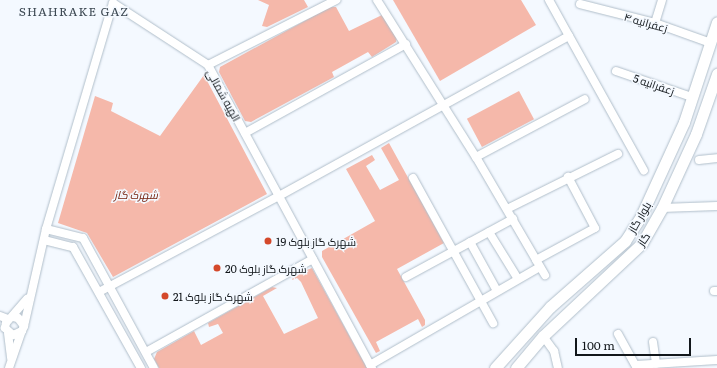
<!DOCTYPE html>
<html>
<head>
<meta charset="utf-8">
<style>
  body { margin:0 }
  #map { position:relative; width:717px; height:368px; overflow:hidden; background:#f4f9ff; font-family:Literata,Cairo,serif }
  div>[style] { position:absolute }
  .green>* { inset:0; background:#f5b8aa; transform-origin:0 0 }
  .roads { filter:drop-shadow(0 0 1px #b0beca) drop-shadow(0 0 1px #b0beca) }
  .street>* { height:8px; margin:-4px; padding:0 4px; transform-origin:4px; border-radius:4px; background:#fff }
  .secondary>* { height:11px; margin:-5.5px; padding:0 5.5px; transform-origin:5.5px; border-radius:5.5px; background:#fff }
  .dots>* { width:11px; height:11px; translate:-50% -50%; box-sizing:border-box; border:2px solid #f4f9ff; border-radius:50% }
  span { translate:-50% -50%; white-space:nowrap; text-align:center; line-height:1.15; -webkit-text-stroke:3px #f4f9ff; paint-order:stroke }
  .street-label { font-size:11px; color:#12171b }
  .park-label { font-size:11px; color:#762210; font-style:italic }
  .poi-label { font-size:11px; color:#12171b }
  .left { translate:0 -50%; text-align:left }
  .neighbourhood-label { font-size:12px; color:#3e4a54; letter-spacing:1px }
  .scale { position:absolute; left:575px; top:338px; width:116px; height:18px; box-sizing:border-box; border:2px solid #12171b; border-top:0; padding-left:5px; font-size:12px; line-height:14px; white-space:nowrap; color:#12171b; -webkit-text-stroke:3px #f4f9ff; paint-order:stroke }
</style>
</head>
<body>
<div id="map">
  <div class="green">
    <div style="clip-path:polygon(304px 0,308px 7px,267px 27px,262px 26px,269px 5px,258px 0)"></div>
    <div style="clip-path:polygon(393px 0,521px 0,536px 25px,440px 81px)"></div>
    <div style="clip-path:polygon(330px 7px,336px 7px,349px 31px,382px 15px,397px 37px,396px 42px,372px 57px,368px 52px,332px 72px,334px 77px,251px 122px,245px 121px,219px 72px,220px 67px)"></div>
    <div style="clip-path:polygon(204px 75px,267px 194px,113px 277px,87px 233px,58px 223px,95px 96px,113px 103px,111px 111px,160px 136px)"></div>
    <div style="left:519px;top:91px;width:32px;height:59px;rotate:62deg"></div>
    <div style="clip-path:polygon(389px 143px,444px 243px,397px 269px,425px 320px,425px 325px,422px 327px,418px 319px,376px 342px,380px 351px,376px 353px,322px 257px,322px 251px,375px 221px,346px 169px,372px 155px,375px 160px,366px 166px,380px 190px,399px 180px,381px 148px)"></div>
    <div style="clip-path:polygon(312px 268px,367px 368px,159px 368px,154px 359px,157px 352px,194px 331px,201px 345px,223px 333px,218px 324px,209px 327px,208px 323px,272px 287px,277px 288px,263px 296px,284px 334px,318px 318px,301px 282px,297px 278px,292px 280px,294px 275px)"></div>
  </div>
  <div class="roads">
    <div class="street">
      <div style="left:377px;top:0;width:186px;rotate:57.8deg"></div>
      <div style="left:476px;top:157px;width:137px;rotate:59.7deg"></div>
      <div style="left:549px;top:0;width:41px;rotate:60.9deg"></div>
      <div style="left:580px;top:4px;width:77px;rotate:14.2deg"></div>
      <div style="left:655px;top:23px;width:59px;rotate:19.7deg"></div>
      <div style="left:655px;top:23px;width:24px;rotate:-73deg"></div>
      <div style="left:208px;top:65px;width:144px;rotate:-26.9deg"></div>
      <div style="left:616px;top:71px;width:80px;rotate:18.9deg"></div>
      <div style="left:245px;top:133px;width:184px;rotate:-28.9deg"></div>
      <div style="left:476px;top:157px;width:123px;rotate:-28deg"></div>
      <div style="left:699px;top:160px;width:18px;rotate:-6deg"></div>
      <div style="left:413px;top:178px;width:166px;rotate:61.1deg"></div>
      <div style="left:662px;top:208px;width:55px;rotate:-2.1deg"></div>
      <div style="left:507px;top:209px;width:124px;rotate:-26.4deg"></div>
      <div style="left:46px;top:229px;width:38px;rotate:14deg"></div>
      <div style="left:83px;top:238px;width:148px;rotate:61.4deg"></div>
      <div style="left:489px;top:232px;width:55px;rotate:58.3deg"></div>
      <div style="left:44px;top:240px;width:30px;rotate:14deg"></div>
      <div style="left:73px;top:247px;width:139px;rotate:60.7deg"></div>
      <div style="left:470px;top:242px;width:56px;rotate:61.1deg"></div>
      <div style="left:536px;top:260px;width:67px;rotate:-28.5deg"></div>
      <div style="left:595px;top:228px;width:58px;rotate:-117.9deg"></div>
      <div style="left:406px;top:277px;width:122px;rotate:-28.5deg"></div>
      <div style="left:714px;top:291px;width:3px"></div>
      <div style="left:99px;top:292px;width:204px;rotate:-28.1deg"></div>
      <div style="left:279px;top:196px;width:331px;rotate:-28.9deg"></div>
      <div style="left:569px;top:36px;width:154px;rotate:60.9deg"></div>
      <div style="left:0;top:316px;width:9px;rotate:21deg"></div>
      <div style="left:13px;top:317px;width:5px;rotate:11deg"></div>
      <div style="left:18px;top:318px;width:10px;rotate:53deg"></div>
      <div style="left:24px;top:326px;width:5px;rotate:112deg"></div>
      <div style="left:22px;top:331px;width:10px;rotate:156deg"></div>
      <div style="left:13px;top:335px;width:11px;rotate:-139deg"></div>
      <div style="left:5px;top:328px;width:5px;rotate:-79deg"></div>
      <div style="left:6px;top:323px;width:32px;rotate:-49deg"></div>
      <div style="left:24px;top:326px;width:99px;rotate:-77.2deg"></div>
      <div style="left:46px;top:229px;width:236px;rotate:-73.5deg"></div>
      <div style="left:113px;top:3px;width:113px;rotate:33.1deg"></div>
      <div style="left:208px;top:65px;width:345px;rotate:61.6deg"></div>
      <div style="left:8px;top:333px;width:25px;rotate:83deg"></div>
      <div style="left:618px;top:334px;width:39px;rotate:61deg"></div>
      <div style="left:543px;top:336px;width:19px;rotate:54deg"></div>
      <div style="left:554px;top:351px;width:17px;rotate:77deg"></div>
      <div style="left:653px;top:342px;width:22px;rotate:82deg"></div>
      <div style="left:146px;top:352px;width:191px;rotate:-29.1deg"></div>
      <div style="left:370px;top:365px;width:196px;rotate:-30deg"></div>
      <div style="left:636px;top:365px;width:81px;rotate:-3.5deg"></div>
      <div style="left:9px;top:368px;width:39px;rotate:-71deg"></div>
    </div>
    <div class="secondary">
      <div style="left:495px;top:368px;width:82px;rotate:-48deg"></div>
      <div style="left:550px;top:307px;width:100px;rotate:-41.3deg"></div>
      <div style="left:625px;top:241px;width:30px;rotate:-57deg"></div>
      <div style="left:641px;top:216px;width:103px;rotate:-65.4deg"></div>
      <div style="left:684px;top:122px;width:105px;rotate:-71.7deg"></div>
      <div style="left:516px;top:368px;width:42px;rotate:-49.8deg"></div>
      <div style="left:543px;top:336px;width:136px;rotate:-43.2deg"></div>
      <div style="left:642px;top:243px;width:40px;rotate:-60.3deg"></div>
      <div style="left:662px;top:208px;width:81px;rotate:-65.3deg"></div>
      <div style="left:696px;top:134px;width:64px;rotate:-70.7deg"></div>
    </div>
  </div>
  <div class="dots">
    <div style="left:268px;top:241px;background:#d4492b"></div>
    <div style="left:217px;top:268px;background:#d4492b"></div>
    <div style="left:165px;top:296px;background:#d4492b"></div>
  </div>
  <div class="street-label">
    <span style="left:646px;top:22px;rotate:16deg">زعفرانیه ۴</span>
    <span style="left:654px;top:84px;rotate:19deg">5 زعفرانیه</span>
    <span style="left:224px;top:95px;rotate:61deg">الهیه شمالی</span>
    <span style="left:639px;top:217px;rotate:-59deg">بلوار گاز</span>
    <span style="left:643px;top:239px;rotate:-55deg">گاز</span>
  </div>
  <div class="park-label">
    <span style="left:136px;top:194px">شهرک گاز</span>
  </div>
  <div class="poi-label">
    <span class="left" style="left:276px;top:241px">شهرک گاز بلوک 19</span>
    <span class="left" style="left:225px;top:268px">شهرک گاز بلوک 20</span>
    <span class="left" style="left:173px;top:296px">شهرک گاز بلوک 21</span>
  </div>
  <div class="neighbourhood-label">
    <span style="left:74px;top:12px">SHAHRAKE GAZ</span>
  </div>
  <div class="scale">100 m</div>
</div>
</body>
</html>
